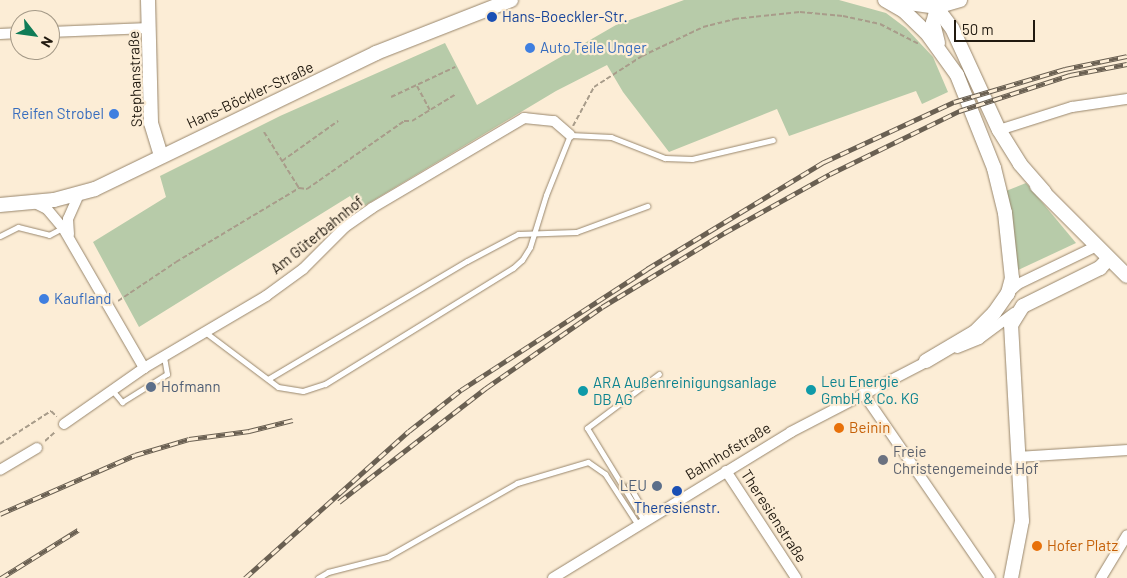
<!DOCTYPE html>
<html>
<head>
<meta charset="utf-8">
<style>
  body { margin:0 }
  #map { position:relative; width:1127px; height:578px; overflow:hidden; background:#fcedd6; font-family:Barlow,sans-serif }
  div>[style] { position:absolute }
  .green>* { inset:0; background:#b7cba9 }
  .path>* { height:2px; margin-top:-1px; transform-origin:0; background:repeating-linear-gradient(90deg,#a89c8a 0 5px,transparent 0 7.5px) }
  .roads { filter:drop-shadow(0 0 1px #98866c) drop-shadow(0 0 1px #98866c) }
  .lane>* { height:5px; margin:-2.5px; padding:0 2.5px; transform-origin:2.5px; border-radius:2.5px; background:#fff }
  .street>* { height:10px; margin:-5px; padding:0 5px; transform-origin:5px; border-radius:5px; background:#fff }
  .secondary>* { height:14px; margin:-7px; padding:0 7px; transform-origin:7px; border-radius:7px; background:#fff }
  .rail>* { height:5px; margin-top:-2.5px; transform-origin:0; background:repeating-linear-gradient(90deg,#fcedd6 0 9px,#6a6052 0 18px); box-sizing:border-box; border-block:1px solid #6a6052 }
  .dots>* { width:14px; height:14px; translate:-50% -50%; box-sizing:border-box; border:2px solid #fcedd6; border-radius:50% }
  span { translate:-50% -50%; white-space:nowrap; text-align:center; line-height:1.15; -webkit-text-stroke:4.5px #fcedd6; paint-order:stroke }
  .transit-label { font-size:15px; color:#164399 }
  .left { translate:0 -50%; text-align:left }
  .shop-label { font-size:15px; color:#366cbe }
  .right { translate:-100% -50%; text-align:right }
  .street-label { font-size:15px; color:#211a10 }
  .culture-label { font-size:15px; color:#0d838f }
  .service-label { font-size:15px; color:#4e5e75 }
  .food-label { font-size:15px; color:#c56008 }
  .worship-label { font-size:15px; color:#5b616d }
  .north { position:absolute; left:10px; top:10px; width:50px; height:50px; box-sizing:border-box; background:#fcedd6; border:1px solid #a49987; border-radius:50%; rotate:120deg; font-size:14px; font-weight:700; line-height:20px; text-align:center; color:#211a10 }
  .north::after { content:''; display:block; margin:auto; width:18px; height:22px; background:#107c57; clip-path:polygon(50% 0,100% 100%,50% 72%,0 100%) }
  .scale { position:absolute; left:954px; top:20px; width:81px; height:22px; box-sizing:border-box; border:2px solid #211a10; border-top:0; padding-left:6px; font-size:15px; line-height:18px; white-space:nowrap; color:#211a10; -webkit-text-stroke:4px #fcedd6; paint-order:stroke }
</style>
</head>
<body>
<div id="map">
  <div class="green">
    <div style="clip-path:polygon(684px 0,839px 0,886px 13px,906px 28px,933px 57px,948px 92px,922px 104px,916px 91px,789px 136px,777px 109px,669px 152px,623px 92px,607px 65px,556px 91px,359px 209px,350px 196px,139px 327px,93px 242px,166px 197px,160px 176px,280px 116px,445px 43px,477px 105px,616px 25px)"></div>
    <div style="clip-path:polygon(1026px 183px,1076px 243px,1014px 272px,1006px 191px)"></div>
  </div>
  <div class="path">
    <div style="left:417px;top:86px;width:27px;rotate:62deg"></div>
    <div style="left:391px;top:97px;width:71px;rotate:-25.1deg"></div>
    <div style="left:573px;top:126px;width:44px;rotate:-61.7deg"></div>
    <div style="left:594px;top:87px;width:57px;rotate:-32.9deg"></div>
    <div style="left:642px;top:56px;width:68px;rotate:-25.4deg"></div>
    <div style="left:703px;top:27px;width:32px;rotate:-14deg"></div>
    <div style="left:734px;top:19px;width:66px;rotate:-6.1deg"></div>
    <div style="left:800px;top:12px;width:43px;rotate:5.3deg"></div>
    <div style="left:843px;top:16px;width:38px;rotate:12deg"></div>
    <div style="left:880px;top:24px;width:44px;rotate:27.1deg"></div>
    <div style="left:264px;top:132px;width:66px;rotate:58deg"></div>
    <div style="left:282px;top:161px;width:69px;rotate:-35.5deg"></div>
    <div style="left:118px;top:301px;width:70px;rotate:-33.9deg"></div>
    <div style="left:176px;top:262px;width:144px;rotate:-31deg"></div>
    <div style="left:299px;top:188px;width:8px;rotate:7deg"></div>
    <div style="left:307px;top:189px;width:118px;rotate:-35deg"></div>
    <div style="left:404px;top:121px;width:8px"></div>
    <div style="left:412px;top:121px;width:52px;rotate:-31.5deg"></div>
    <div style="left:45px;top:441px;width:15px;rotate:-42deg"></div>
    <div style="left:0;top:444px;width:61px;rotate:-32.9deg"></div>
    <div style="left:51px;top:411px;width:8px;rotate:45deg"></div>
  </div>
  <div class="roads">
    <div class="lane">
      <div style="left:0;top:236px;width:20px;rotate:-27deg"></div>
      <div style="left:18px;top:227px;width:32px;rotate:14deg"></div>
      <div style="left:49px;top:235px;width:17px;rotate:-28deg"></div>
      <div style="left:205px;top:332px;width:91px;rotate:37deg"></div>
      <div style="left:278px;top:387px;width:25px;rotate:9deg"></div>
      <div style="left:303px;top:391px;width:23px;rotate:-18deg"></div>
      <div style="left:325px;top:384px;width:221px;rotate:-31.7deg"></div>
      <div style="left:513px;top:268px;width:12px;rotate:-42deg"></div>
      <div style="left:522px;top:260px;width:15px;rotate:-58deg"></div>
      <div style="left:530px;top:247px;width:54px;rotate:-72.9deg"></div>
      <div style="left:546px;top:195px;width:65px;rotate:-68.2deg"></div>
      <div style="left:570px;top:135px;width:41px;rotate:2.8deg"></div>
      <div style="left:611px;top:137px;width:58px;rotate:21.3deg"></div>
      <div style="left:665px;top:158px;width:27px;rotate:2deg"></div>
      <div style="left:692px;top:159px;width:83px;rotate:-13.2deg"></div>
      <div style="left:268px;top:379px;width:231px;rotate:-30.7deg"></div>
      <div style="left:467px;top:261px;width:58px;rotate:-27.9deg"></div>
      <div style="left:518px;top:234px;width:58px;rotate:-2deg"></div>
      <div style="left:576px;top:232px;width:76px;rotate:-20.1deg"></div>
      <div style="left:112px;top:390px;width:16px;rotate:50deg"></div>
      <div style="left:122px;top:402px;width:53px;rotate:-31.9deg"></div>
      <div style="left:167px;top:374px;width:17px;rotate:-100deg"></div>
      <div style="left:629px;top:485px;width:39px;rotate:60deg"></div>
      <div style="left:644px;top:521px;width:109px;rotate:-121.5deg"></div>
      <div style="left:587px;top:428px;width:90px;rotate:-36.9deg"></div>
      <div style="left:318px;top:578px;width:12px;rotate:-31deg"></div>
      <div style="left:328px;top:572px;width:61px;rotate:-14.3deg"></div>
      <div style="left:387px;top:557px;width:150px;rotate:-29.6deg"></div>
      <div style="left:517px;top:483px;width:74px;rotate:-16.5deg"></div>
      <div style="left:588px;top:462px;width:21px;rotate:35deg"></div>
      <div style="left:605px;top:474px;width:61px;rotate:57.1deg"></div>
    </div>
    <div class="street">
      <div style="left:50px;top:32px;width:99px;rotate:-2.3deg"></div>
      <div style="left:0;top:34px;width:20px;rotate:-3deg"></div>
      <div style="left:999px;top:130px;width:77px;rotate:-17.5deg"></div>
      <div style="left:1072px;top:107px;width:56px;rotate:-8.3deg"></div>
      <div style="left:35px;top:203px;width:13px;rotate:27deg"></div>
      <div style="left:47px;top:209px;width:25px;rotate:50deg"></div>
      <div style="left:63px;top:228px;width:162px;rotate:59.9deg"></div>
      <div style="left:69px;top:234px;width:15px;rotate:-94deg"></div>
      <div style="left:68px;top:219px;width:27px;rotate:-66deg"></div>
      <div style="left:1008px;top:293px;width:13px;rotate:-42deg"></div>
      <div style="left:1018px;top:284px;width:88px;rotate:-25.7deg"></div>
      <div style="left:957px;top:348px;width:24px;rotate:-22deg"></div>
      <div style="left:979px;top:339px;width:44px;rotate:-36.6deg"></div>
      <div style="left:863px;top:393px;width:224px;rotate:55.5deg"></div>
      <div style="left:64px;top:424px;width:98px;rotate:-35deg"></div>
      <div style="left:144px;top:368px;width:142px;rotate:-30.5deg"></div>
      <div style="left:266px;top:296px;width:46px;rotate:-36.1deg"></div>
      <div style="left:303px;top:269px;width:59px;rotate:-45deg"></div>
      <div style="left:345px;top:227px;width:33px;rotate:-35deg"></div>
      <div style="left:372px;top:208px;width:177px;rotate:-30.6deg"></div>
      <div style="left:524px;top:118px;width:30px;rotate:6deg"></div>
      <div style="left:554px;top:121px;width:21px;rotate:41deg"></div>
      <div style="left:1018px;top:457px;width:109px;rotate:-3.7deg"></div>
      <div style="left:0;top:470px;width:43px;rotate:-30.7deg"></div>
      <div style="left:726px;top:471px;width:128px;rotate:56.8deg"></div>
      <div style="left:553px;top:578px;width:279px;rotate:-31.5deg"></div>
      <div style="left:791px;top:432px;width:159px;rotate:-27.4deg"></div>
      <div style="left:1101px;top:578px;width:50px;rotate:-58.8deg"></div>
    </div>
    <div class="secondary">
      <div style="left:148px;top:0;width:123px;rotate:88.6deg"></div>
      <div style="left:151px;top:123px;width:34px;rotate:73deg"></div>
      <div style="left:885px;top:0;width:22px;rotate:30deg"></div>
      <div style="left:904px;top:11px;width:30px;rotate:44deg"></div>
      <div style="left:926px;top:32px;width:53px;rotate:54.2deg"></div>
      <div style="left:957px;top:75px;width:100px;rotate:68.3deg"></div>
      <div style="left:994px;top:168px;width:46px;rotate:76.3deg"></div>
      <div style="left:1005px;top:213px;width:65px;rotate:83.9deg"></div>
      <div style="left:1012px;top:278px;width:16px;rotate:105deg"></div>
      <div style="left:1008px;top:293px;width:24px;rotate:125deg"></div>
      <div style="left:994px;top:313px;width:27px;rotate:135deg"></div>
      <div style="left:975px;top:332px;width:57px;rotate:149.4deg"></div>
      <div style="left:925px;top:0;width:13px;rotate:32deg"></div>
      <div style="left:936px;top:7px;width:26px;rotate:53deg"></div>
      <div style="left:952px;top:28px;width:112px;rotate:65.3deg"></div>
      <div style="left:999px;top:130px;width:40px;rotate:58deg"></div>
      <div style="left:1020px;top:164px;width:37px;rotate:49deg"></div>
      <div style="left:895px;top:1px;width:41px;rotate:8.3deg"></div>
      <div style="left:936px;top:7px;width:25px;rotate:-16deg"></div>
      <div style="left:938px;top:43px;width:21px;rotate:-104deg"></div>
      <div style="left:933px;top:23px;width:23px;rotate:-75deg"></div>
      <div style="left:1037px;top:186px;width:127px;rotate:45deg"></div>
      <div style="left:0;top:205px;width:54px;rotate:-5.3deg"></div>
      <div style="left:54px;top:200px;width:42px;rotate:-15deg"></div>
      <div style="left:95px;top:189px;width:312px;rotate:-25.8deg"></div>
      <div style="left:376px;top:53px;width:145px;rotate:-21.4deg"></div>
      <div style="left:1011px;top:578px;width:58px;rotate:-79.1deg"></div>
      <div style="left:1022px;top:521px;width:196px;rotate:-93.2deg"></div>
      <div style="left:1011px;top:325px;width:22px;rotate:-58deg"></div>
      <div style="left:1023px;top:306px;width:86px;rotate:-26.3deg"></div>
      <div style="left:1100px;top:268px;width:13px;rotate:-48deg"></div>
    </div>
  </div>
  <div class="rail">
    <div style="left:339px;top:502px;width:186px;rotate:-37.8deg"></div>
    <div style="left:486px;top:388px;width:141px;rotate:-34.9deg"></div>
    <div style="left:602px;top:307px;width:143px;rotate:-31.2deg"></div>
    <div style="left:724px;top:233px;width:121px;rotate:-29.1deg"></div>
    <div style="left:830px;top:174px;width:144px;rotate:-26deg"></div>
    <div style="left:959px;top:111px;width:117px;rotate:-18deg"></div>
    <div style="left:1070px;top:75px;width:58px;rotate:-10.9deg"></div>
    <div style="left:0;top:514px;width:147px;rotate:-23.6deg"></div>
    <div style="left:135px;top:455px;width:56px;rotate:-16.5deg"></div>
    <div style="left:189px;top:439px;width:61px;rotate:-7.6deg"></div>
    <div style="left:249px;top:431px;width:45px;rotate:-14deg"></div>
    <div style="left:1px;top:578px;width:91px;rotate:-31.9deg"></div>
    <div style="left:245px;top:578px;width:220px;rotate:-41.9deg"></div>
    <div style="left:409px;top:431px;width:66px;rotate:-38.3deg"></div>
    <div style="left:461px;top:390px;width:222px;rotate:-33deg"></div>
    <div style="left:647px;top:269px;width:207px;rotate:-31.2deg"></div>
    <div style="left:824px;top:162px;width:143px;rotate:-24.8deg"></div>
    <div style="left:954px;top:102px;width:116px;rotate:-16.6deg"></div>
    <div style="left:1065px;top:69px;width:63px;rotate:-11.8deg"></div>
  </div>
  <div class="dots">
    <div style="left:492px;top:17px;background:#1a4fb4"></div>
    <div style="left:530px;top:48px;background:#3f7fe0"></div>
    <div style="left:114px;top:114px;background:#3f7fe0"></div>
    <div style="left:44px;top:299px;background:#3f7fe0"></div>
    <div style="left:151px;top:387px;background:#5c6f8a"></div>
    <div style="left:811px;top:390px;background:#0f9aa8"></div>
    <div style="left:583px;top:391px;background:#0f9aa8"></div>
    <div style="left:839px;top:428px;background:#e8710a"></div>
    <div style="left:883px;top:460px;background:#6b7280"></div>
    <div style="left:657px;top:486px;background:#5c6f8a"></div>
    <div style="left:677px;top:491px;background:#1a4fb4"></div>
    <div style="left:1037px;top:546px;background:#e8710a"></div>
  </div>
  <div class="transit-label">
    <span class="left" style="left:502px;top:17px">Hans-Boeckler-Str.</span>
    <span style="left:677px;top:508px">Theresienstr.</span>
  </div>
  <div class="shop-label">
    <span class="left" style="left:540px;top:48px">Auto Teile Unger</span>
    <span class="right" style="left:104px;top:114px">Reifen Strobel</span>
    <span class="left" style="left:54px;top:299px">Kaufland</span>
  </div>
  <div class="street-label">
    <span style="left:135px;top:79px;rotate:-92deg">Stephanstraße</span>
    <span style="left:250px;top:95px;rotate:-25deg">Hans-Böckler-Straße</span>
    <span style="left:317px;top:235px;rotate:-39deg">Am Güterbahnhof</span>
    <span style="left:728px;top:451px;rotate:-31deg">Bahnhofstraße</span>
    <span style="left:774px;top:516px;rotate:57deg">Theresienstraße</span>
  </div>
  <div class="culture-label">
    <span class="left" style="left:821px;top:390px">Leu Energie<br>GmbH &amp; Co. KG</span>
    <span class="left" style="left:593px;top:391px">ARA Außenreinigungsanlage<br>DB AG</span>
  </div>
  <div class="service-label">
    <span class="left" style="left:161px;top:387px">Hofmann</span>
    <span class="right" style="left:647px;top:486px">LEU</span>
  </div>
  <div class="food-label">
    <span class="left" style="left:849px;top:428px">Beinin</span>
    <span class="left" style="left:1047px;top:546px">Hofer Platz</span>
  </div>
  <div class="worship-label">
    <span class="left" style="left:893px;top:460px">Freie<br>Christengemeinde Hof</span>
  </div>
  <div class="north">N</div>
  <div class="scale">50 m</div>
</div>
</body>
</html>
